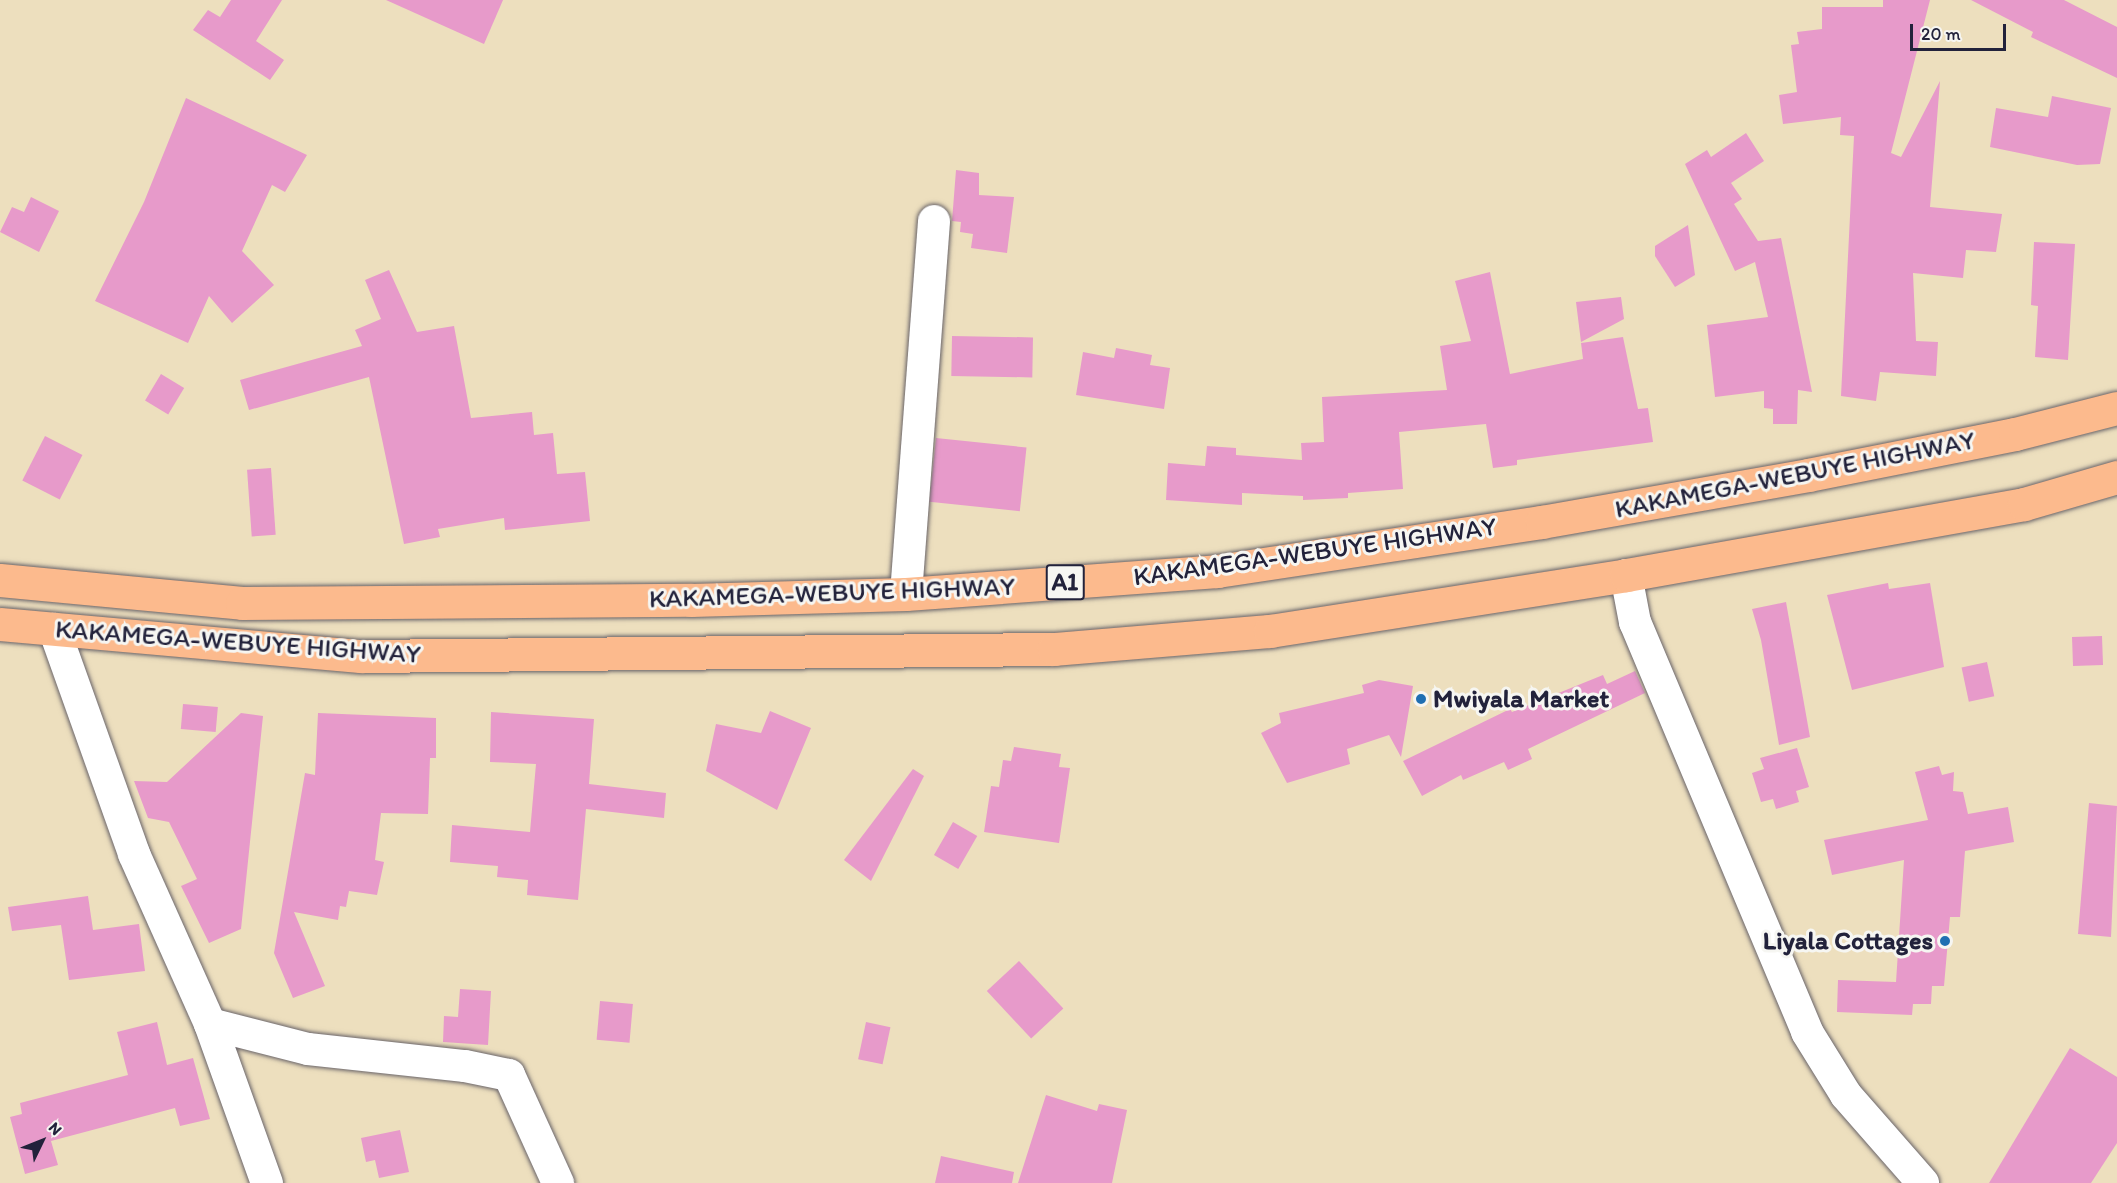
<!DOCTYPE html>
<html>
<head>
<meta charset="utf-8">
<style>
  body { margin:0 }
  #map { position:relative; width:2117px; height:1183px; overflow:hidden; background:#eddfbe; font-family:Itim,sans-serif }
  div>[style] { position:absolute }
  .building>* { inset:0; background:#e79aca; transform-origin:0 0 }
  .roads { filter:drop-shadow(0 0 2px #696469) drop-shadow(0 0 2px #696469) }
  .minor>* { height:32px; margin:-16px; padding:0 16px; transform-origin:16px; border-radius:16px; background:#fff }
  .highway>* { height:33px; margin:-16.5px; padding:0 16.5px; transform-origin:16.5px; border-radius:16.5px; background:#fcba8d }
  .dots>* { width:16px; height:16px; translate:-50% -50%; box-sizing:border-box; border:3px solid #f6f6f2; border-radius:50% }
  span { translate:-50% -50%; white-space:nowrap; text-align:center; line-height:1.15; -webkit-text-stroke:6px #f6f6f2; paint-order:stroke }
  .shield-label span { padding:2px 4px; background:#f6f6f2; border:2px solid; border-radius:4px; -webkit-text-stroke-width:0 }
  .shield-label { font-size:24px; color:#22223b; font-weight:700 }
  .street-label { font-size:26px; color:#22223b }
  .poi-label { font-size:26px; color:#22223b; font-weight:700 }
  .left { translate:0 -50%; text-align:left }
  .right { translate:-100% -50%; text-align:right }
  .north { position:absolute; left:12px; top:1111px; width:60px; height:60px; -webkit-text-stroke:4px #f6f6f2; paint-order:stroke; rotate:47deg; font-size:16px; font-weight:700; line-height:24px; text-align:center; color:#22223b }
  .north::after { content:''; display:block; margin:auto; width:21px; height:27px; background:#22223b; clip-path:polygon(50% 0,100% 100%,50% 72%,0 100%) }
  .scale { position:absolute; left:1910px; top:24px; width:96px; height:27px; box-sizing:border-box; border:3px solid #22223b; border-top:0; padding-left:8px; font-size:18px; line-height:21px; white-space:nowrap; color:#22223b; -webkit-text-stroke:4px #f6f6f2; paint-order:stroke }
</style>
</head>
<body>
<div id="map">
  <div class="building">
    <div style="clip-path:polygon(231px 0,282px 0,256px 41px,284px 60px,270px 80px,193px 30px,208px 10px,220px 17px)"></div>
    <div style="clip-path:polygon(386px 0,503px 0,484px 44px)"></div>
    <div style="clip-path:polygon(1883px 0,1930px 0,1891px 153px,1901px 157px,1940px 81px,1930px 207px,2002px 214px,1996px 252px,1966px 250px,1963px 278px,1913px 273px,1916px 341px,1938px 342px,1936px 376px,1880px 372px,1876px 401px,1841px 396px,1854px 136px,1840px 135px,1841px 117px,1783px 124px,1779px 95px,1797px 92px,1791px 45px,1799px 44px,1797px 32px,1822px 29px,1822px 7px,1883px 7px)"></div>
    <div style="clip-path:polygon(1971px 0,2064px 0,2117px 27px,2117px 78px,2031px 37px,2033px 32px)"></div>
    <div style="clip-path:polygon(2052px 96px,2111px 108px,2100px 164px,2077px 165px,1990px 147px,1996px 108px,2048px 117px)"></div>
    <div style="clip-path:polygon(186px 98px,307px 155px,285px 192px,272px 185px,242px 251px,274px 285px,232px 323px,209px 296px,188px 343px,95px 301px,144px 202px)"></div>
    <div style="clip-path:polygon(1746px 133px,1764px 161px,1731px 183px,1742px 199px,1734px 204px,1758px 241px,1781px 238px,1812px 392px,1798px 390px,1797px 424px,1773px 424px,1773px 409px,1764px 408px,1764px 391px,1715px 397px,1707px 325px,1768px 317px,1755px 262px,1735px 271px,1685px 164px,1707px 150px,1711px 157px)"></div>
    <div style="clip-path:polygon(956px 170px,979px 173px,979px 195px,1014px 197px,1007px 253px,971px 248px,973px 234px,960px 232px,961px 222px,952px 221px)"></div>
    <div style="clip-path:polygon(31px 197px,59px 211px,39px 252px,0 232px,12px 207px,24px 212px)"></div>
    <div style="clip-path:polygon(1688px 225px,1695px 275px,1675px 287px,1655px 256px,1655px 246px)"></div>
    <div style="clip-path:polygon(2034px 242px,2075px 244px,2068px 360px,2035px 357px,2038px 306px,2031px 305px)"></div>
    <div style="clip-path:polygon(389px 270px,417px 332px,454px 326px,471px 418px,532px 412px,534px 435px,553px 433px,557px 474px,585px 472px,590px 521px,505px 530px,504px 518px,438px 529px,440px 537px,404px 544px,369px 377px,249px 410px,240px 380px,362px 346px,355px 330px,381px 319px,365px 280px)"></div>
    <div style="clip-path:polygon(1490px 272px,1510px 374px,1583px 359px,1581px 343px,1623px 337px,1638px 409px,1648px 408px,1653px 442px,1517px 460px,1517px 465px,1493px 468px,1486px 424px,1399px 432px,1403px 489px,1348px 493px,1348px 498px,1303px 500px,1303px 496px,1242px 493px,1242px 505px,1166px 500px,1168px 463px,1205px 466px,1207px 446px,1236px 448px,1236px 455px,1302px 460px,1301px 443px,1324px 442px,1322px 397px,1447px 390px,1440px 346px,1471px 341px,1455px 281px)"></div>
    <div style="clip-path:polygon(1621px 297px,1624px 319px,1581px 342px,1576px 302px)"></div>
    <div style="left:952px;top:336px;width:81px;height:40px;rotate:1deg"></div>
    <div style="clip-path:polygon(1116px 348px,1152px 355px,1150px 365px,1170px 368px,1164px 409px,1076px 395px,1083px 352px,1114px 358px)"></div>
    <div style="left:161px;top:374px;width:27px;height:31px;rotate:31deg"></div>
    <div style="left:45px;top:436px;width:42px;height:50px;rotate:27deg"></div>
    <div style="left:936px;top:438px;width:91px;height:64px;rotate:6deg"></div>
    <div style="left:271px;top:468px;width:67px;height:24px;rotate:86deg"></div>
    <div style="clip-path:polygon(1888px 583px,1889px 589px,1930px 583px,1944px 667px,1852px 690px,1827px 595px)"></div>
    <div style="clip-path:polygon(1786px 602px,1810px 737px,1779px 745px,1761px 640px,1752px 609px)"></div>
    <div style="left:2102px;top:636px;width:29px;height:30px;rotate:88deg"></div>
    <div style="left:1987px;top:662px;width:35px;height:26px;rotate:78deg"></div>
    <div style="clip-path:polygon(1635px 671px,1645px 693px,1528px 749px,1532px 759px,1508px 770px,1504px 762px,1463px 780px,1461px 775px,1422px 796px,1403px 761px,1510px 709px,1512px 712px,1603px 675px,1607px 684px)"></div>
    <div style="clip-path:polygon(1379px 680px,1413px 686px,1401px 757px,1389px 735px,1347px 749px,1350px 764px,1287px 783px,1261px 733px,1281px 723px,1279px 713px,1364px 693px,1362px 685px)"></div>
    <div style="left:183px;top:704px;width:35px;height:25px;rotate:5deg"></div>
    <div style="clip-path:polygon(770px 711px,811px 728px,777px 810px,706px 771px,716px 724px,761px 733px)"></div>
    <div style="clip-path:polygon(491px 712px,594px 719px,589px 784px,666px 793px,664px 818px,586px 809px,578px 900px,527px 895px,528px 880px,497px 877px,498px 866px,450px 862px,452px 825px,530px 832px,536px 764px,490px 762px)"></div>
    <div style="clip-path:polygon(241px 713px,263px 716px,241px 929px,209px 943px,181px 886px,197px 879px,169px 822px,148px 818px,134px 781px,167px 782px)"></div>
    <div style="clip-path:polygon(318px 713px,436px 718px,436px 758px,430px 758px,428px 814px,381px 813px,375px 860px,384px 862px,377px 895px,349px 891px,346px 907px,340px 906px,338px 920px,294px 912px,325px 986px,293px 998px,274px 953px,305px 773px,315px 775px)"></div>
    <div style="clip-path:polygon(1014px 747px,1061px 754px,1059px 767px,1070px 768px,1059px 843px,984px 832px,991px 786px,999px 787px,1003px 760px,1011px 761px)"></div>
    <div style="clip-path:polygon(1797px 748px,1809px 787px,1796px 791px,1799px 802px,1776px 809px,1773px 799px,1761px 802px,1752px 773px,1764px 769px,1760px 758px)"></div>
    <div style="clip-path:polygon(1939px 766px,1942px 775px,1954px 772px,1953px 791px,1963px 792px,1968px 814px,2008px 807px,2014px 842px,1965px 851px,1960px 917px,1950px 917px,1944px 986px,1932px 986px,1931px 1004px,1913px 1004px,1912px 1015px,1837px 1012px,1838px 980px,1896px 982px,1904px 860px,1832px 875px,1824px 840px,1928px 820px,1915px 772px)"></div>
    <div style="clip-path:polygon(913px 769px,924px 776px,871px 881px,844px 860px)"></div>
    <div style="clip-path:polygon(2089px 803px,2117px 806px,2111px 937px,2078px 934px)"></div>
    <div style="left:953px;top:822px;width:28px;height:38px;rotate:30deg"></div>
    <div style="clip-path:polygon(88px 896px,93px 930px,139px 924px,145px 971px,69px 980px,61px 925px,12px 931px,8px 907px)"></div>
    <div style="left:1019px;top:961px;width:65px;height:44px;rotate:47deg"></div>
    <div style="clip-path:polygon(460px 989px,491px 991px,488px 1045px,443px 1042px,444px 1016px,458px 1017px)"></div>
    <div style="left:600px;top:1001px;width:33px;height:39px;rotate:5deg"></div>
    <div style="clip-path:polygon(157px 1022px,167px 1065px,193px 1058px,210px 1119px,180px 1126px,175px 1108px,51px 1141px,58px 1165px,25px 1174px,10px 1117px,22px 1114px,20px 1103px,128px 1075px,117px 1032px)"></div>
    <div style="left:866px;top:1022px;width:25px;height:38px;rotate:12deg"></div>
    <div style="clip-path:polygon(2070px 1048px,2117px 1077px,2117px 1143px,2091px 1183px,1989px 1183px)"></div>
    <div style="clip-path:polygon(1046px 1095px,1097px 1111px,1099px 1104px,1127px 1110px,1112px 1183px,1018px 1183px)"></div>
    <div style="clip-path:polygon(400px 1130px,409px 1172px,379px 1178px,375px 1160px,366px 1162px,361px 1138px)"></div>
    <div style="clip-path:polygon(941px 1156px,1014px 1172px,1012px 1183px,935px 1183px)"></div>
  </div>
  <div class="roads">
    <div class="minor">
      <div style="left:1626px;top:575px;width:48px;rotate:79.2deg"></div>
      <div style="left:1635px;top:622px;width:445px;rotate:67.2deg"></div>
      <div style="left:1807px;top:1032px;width:74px;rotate:58.2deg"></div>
      <div style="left:1846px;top:1095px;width:117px;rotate:48.8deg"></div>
      <div style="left:906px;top:594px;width:374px;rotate:-85.7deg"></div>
      <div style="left:54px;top:629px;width:239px;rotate:70.4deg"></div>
      <div style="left:134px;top:854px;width:186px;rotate:65.9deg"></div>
      <div style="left:210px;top:1024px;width:169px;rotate:70.3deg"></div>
      <div style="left:210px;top:1024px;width:101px;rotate:14.3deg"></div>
      <div style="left:308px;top:1049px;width:158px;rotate:6.2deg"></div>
      <div style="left:465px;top:1066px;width:45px;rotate:11.6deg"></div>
      <div style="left:509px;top:1075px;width:119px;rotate:65.6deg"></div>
    </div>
    <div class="highway">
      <div style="left:0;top:580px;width:243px;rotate:5.4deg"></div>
      <div style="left:242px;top:603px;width:449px;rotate:-0.4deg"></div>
      <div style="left:691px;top:600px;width:215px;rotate:-1.6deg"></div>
      <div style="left:906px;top:594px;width:312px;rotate:-4.2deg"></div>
      <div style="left:1217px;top:571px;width:329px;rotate:-8.6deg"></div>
      <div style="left:1542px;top:522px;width:270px;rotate:-10deg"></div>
      <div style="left:1808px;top:475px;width:211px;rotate:-11.2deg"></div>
      <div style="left:2015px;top:434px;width:105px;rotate:-14.3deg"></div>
      <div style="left:0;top:624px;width:362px;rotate:5.1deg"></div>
      <div style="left:361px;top:656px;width:693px;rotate:-0.58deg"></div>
      <div style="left:1054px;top:649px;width:217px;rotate:-4.8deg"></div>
      <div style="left:1270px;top:631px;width:360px;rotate:-8.9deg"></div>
      <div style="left:1626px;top:575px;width:404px;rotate:-10.1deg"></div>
      <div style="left:2024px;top:504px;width:97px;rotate:-16.2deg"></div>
    </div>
  </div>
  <div class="dots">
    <div style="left:1421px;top:699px;background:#1f6fb2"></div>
    <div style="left:1945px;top:941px;background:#1f6fb2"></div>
  </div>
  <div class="shield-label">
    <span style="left:1065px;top:582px">A1</span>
  </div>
  <div class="street-label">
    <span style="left:1795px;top:475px;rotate:-11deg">KAKAMEGA-WEBUYE HIGHWAY</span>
    <span style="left:1315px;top:552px;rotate:-8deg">KAKAMEGA-WEBUYE HIGHWAY</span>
    <span style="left:832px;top:593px;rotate:-2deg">KAKAMEGA-WEBUYE HIGHWAY</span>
    <span style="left:238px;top:642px;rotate:4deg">KAKAMEGA-WEBUYE HIGHWAY</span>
  </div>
  <div class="poi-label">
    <span class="left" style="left:1433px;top:699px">Mwiyala Market</span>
    <span class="right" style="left:1933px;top:941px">Liyala Cottages</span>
  </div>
  <div class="north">N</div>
  <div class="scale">20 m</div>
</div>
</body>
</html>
